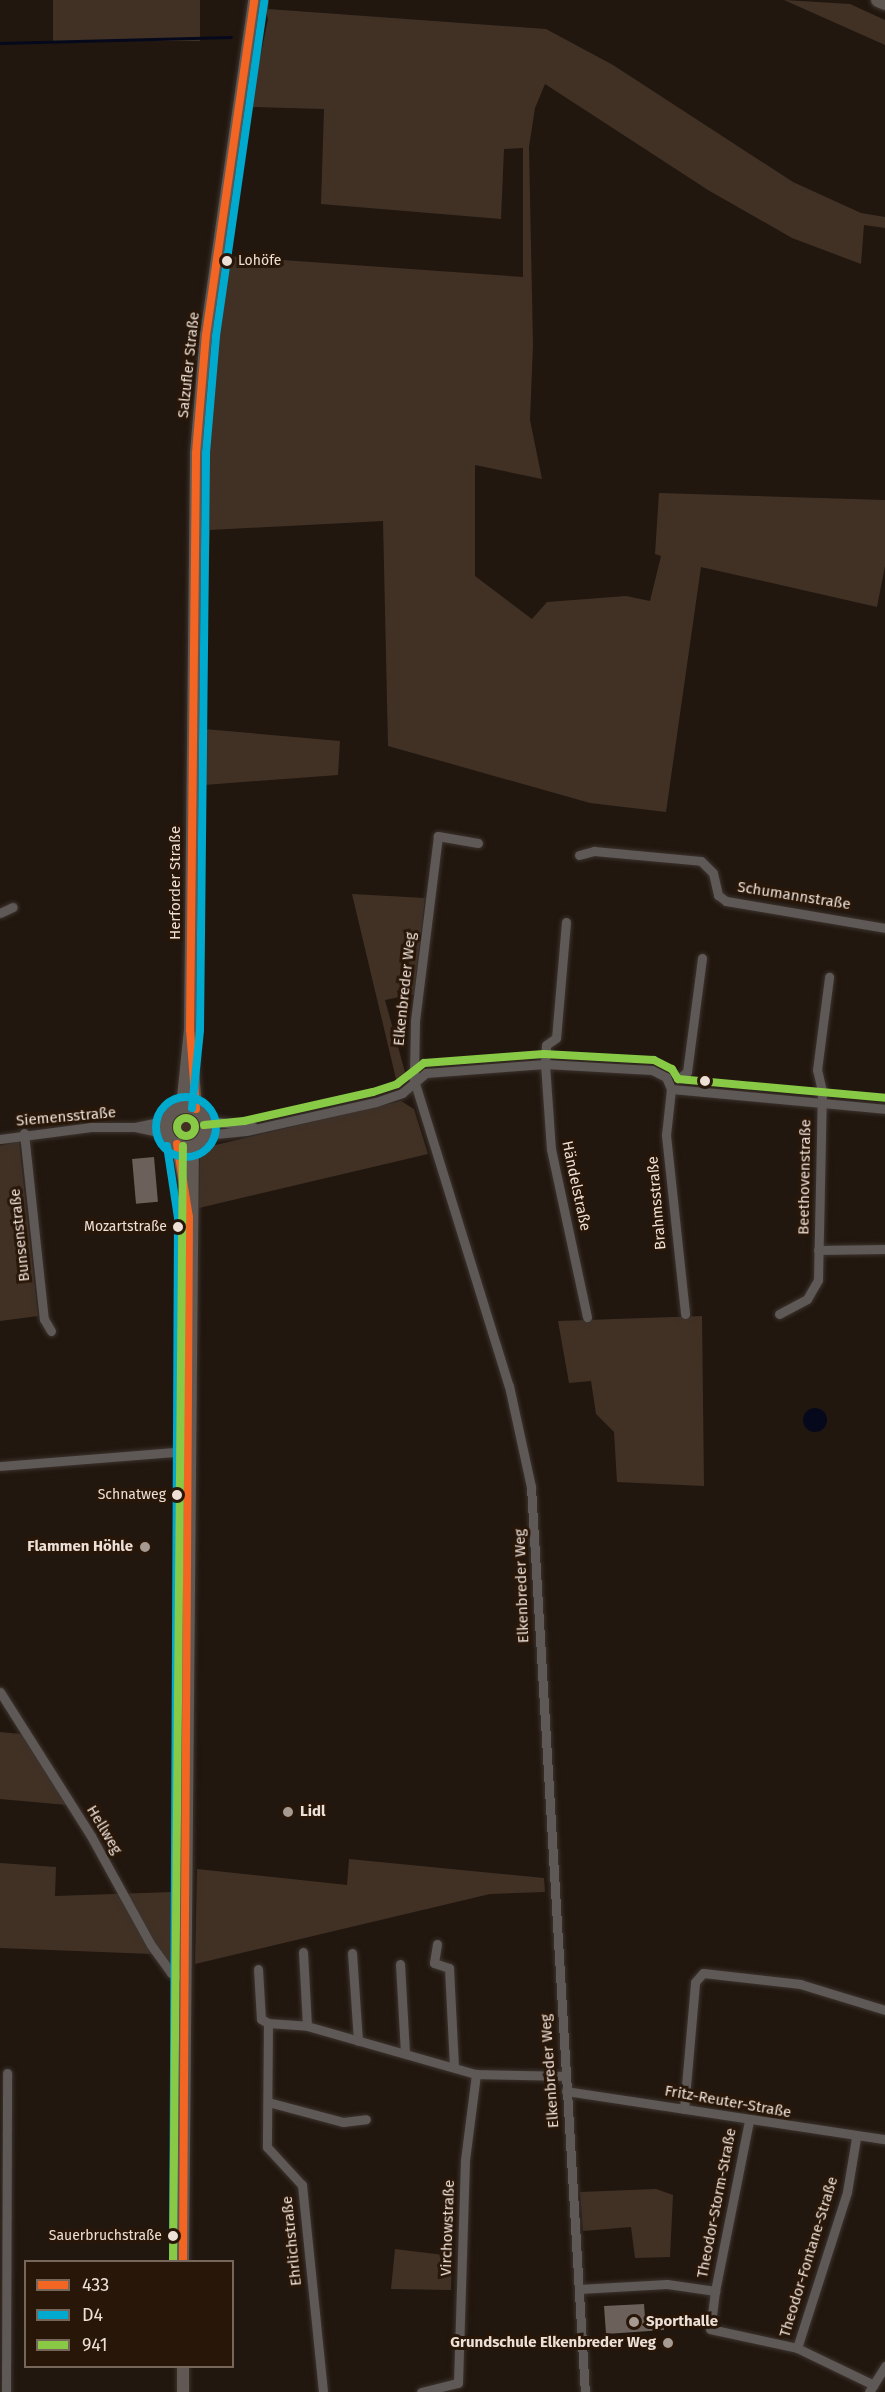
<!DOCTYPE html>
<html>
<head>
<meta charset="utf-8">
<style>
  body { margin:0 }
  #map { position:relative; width:885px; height:2392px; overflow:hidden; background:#21170f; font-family:"Fira Sans",sans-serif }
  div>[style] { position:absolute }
  .green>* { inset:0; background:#413125; transform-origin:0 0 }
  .round { border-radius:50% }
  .water>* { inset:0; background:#06091b }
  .stream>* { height:3px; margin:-1.5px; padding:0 1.5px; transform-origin:1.5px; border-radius:1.5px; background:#06091b }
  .building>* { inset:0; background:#6b615a; transform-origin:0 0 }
  .roads { filter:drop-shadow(0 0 2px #3c332d) drop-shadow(0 0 2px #3c332d) }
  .minor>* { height:9px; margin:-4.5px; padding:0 4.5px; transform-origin:4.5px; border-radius:4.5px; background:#5e5856 }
  .major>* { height:12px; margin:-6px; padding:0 6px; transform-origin:6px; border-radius:6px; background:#615853 }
  .major>.ring { margin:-6px; padding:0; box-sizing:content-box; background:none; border:12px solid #615853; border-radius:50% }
  .highway>* { height:14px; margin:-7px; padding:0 7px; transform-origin:7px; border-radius:7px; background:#5d554f }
  .bus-1>* { height:8px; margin:-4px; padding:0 4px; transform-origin:4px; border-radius:4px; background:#f26522 }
  .bus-2>* { height:8px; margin:-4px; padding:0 4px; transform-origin:4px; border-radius:4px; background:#00a9ce }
  .bus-2>.ring { margin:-4px; padding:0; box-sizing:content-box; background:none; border:8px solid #00a9ce; border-radius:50% }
  .bus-3>* { height:8px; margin:-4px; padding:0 4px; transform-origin:4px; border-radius:4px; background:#88c946 }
  .bus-3>.ring { margin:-4px; padding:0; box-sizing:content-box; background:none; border:8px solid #88c946; border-radius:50% }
  .dots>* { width:16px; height:16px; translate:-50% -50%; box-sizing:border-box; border:3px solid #281608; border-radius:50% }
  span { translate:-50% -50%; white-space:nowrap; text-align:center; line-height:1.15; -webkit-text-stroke:6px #281608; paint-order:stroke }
  .bus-label { font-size:14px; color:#ede0d7 }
  .left { translate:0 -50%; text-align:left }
  .right { translate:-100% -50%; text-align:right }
  .street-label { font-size:15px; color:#ede0d7 }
  .poi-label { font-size:15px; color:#ede0d7; font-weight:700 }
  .legend { position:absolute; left:24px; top:2260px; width:210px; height:108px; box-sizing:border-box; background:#281608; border:2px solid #77675b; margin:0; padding:8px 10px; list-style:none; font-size:18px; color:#ede0d7 }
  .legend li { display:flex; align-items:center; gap:12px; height:30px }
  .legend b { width:30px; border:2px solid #77675b }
</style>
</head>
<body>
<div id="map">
  <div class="green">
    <div style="left:53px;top:0;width:147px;height:41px"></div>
    <div style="clip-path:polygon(262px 0,269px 0,268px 9px,546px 29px,613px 65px,793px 182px,861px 213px,885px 217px,885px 228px,864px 225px,861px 264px,792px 238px,708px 190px,545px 84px,535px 108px,529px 147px,533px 345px,530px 420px,542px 479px,475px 465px,475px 576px,532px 619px,547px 602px,626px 596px,650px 601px,661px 556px,655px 554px,659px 493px,885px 500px,885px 566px,877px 607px,701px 567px,666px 812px,590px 803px,388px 746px,383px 521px,210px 530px,204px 729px,340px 741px,338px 775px,204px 785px,201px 723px,203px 457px,225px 256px,523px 277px,523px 148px,504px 149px,501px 219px,321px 204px,324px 109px,250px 107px,268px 19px)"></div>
    <div style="clip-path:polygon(784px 0,850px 4px,885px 20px,885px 45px)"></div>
    <div style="clip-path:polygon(352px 894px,425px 898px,414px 994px,385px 1000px,405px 1072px,397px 1083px)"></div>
    <div style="clip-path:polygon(401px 1101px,414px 1109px,428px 1154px,199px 1208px,200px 1155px,207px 1147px)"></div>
    <div class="round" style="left:172px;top:1113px;width:28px;height:28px"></div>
    <div style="clip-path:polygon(19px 1141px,38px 1316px,0 1321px,0 1146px)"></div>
    <div style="clip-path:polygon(702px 1316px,704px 1486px,617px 1482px,614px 1432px,596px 1414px,591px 1381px,569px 1383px,558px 1321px)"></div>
    <div style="clip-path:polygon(0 1732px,21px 1734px,67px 1805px,0 1799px)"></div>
    <div style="clip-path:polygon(349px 1859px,544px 1878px,545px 1892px,490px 1894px,195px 1964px,197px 1869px,347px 1885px)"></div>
    <div style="clip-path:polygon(0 1863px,56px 1867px,55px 1896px,173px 1892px,173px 1969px,152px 1954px,0 1948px)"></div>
    <div style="clip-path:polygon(656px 2189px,673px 2195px,670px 2257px,635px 2258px,631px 2227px,583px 2231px,580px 2192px)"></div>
    <div style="clip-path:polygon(395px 2249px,452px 2256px,451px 2290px,391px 2289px)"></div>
  </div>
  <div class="water">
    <div class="round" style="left:803px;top:1408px;width:24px;height:24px"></div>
  </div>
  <div class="stream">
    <div style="left:0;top:43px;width:231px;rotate:-1.5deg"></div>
  </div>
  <div class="building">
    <div style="left:154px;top:1157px;width:45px;height:22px;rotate:85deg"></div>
    <div style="clip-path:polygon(644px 2304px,645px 2317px,663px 2316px,664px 2330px,606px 2334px,604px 2306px)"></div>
  </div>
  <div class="roads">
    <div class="minor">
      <div style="left:478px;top:843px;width:41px;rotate:-170.1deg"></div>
      <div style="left:438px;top:836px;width:185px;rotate:97.1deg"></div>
      <div style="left:415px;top:1020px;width:60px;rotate:91deg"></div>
      <div style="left:414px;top:1080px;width:320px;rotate:72.8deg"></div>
      <div style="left:509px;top:1386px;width:103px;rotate:77.7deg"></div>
      <div style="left:531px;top:1487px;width:907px;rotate:86.59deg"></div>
      <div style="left:579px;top:855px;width:16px;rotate:-15deg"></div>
      <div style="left:594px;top:851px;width:107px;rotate:5.3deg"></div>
      <div style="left:701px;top:861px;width:17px;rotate:45deg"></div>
      <div style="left:713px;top:873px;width:23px;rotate:77deg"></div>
      <div style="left:718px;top:895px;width:10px;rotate:37deg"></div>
      <div style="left:726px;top:901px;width:161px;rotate:9.6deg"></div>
      <div style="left:0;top:913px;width:14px;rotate:-25deg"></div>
      <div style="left:566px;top:922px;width:116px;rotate:94.9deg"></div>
      <div style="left:556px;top:1038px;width:12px;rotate:145deg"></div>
      <div style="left:546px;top:1045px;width:19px;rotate:93deg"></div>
      <div style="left:545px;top:1064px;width:85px;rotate:86deg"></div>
      <div style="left:551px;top:1149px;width:172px;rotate:77.9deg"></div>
      <div style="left:683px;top:1075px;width:5px;rotate:-37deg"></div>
      <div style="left:687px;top:1072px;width:115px;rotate:-82.5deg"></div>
      <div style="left:671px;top:1089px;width:46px;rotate:96.2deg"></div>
      <div style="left:666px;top:1135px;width:180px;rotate:83.9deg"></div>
      <div style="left:205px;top:1120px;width:49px;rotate:8.3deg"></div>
      <div style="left:135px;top:1127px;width:33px;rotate:-12deg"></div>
      <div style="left:24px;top:1133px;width:187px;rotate:83.9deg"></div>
      <div style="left:44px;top:1319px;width:14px;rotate:60deg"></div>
      <div style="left:205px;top:1135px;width:41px;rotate:-5.6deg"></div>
      <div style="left:246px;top:1131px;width:133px;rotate:-12.6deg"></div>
      <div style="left:376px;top:1102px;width:28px;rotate:-19deg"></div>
      <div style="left:402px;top:1093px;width:31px;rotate:-40deg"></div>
      <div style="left:426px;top:1073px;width:119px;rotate:-4.3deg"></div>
      <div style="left:545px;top:1064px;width:107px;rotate:3.2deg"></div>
      <div style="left:652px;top:1070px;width:16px;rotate:27deg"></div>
      <div style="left:666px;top:1077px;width:13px;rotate:67deg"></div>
      <div style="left:671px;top:1089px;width:215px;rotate:5.3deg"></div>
      <div style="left:0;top:1139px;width:92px;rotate:-7.5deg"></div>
      <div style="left:91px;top:1127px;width:44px"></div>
      <div style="left:135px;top:1127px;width:34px;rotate:12deg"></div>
      <div style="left:818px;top:1250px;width:67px;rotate:-0.9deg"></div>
      <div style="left:779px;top:1314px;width:32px;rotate:-28deg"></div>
      <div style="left:807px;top:1299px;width:22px;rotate:-60deg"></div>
      <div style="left:818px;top:1280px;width:189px;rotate:-88.8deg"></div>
      <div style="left:822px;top:1091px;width:22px;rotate:-103deg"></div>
      <div style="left:817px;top:1070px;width:94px;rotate:-82.6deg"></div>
      <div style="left:0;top:1466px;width:189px;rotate:-4.6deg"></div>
      <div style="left:0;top:1692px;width:170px;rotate:57.7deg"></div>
      <div style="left:91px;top:1836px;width:124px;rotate:61.2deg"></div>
      <div style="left:151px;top:1945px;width:34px;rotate:54deg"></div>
      <div style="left:171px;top:1973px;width:15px;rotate:16deg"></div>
      <div style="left:437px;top:1944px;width:19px;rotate:99deg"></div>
      <div style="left:434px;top:1963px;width:16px;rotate:18deg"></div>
      <div style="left:449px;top:1968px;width:99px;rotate:87.1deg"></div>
      <div style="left:303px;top:1952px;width:74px;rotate:86.9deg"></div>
      <div style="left:352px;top:1953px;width:88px;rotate:86.1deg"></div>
      <div style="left:400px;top:1964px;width:89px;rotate:86.8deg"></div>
      <div style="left:258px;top:1969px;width:50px;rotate:86.6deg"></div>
      <div style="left:261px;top:2019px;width:8px;rotate:30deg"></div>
      <div style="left:268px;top:2023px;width:39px;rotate:4deg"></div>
      <div style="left:307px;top:2026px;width:176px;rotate:15.9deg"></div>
      <div style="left:476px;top:2074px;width:89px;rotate:1.3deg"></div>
      <div style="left:268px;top:2023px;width:124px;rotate:90.5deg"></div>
      <div style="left:267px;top:2147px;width:52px;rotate:47.4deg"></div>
      <div style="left:302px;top:2185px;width:208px;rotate:84.2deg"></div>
      <div style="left:566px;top:2091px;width:323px;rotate:8.6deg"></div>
      <div style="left:268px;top:2102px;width:78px;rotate:14.9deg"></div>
      <div style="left:343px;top:2122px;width:23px;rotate:-7deg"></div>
      <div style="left:684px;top:2109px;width:127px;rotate:-85deg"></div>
      <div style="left:695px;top:1982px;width:12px;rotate:-48deg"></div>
      <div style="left:703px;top:1973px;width:98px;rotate:6.5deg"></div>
      <div style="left:800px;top:1984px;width:89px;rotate:17deg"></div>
      <div style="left:579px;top:2289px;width:88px;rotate:-3.3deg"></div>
      <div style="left:667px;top:2284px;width:49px;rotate:8.3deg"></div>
      <div style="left:715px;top:2291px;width:38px;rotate:97deg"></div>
      <div style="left:710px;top:2329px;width:89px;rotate:12.3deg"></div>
      <div style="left:797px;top:2348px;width:85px;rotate:25.7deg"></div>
      <div style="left:715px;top:2291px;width:173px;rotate:-78.7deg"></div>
      <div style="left:797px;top:2348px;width:164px;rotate:-72.2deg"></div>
      <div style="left:847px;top:2192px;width:55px;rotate:-80.5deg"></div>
      <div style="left:6px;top:2392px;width:319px;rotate:-89.8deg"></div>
      <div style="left:421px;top:2392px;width:38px;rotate:-14deg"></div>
      <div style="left:458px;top:2383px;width:223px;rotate:-88.2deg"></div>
      <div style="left:465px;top:2160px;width:87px;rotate:-82.7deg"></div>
      <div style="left:869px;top:2392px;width:31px;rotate:-58deg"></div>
    </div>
    <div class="major">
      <div style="left:182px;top:1107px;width:77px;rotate:-84.1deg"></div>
      <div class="ring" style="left:166px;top:1107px;width:28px;height:28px"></div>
      <div style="left:196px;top:1109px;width:79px;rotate:-94.3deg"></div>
      <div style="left:190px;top:1030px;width:577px;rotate:-89.4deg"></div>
      <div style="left:196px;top:453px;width:118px;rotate:-85.2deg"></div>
      <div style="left:206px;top:335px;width:338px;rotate:-81.8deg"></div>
      <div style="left:177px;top:1144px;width:43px;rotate:79.2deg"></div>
      <div style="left:183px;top:2262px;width:1116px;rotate:-89.49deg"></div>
      <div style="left:183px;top:2392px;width:26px;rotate:-90deg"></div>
    </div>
    <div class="highway">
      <div style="left:878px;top:0;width:8px;rotate:23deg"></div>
    </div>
  </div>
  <div class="bus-1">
    <div style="left:196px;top:1109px;width:79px;rotate:-94.3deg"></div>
    <div style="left:190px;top:1030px;width:577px;rotate:-89.4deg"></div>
    <div style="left:196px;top:453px;width:118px;rotate:-85.2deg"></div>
    <div style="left:206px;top:335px;width:338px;rotate:-81.8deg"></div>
    <div style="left:177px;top:1144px;width:74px;rotate:80.7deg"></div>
    <div style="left:189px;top:1217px;width:1045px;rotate:90.33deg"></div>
  </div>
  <div class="bus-2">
    <div class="ring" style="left:156px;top:1097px;width:52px;height:52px"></div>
    <div style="left:192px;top:1108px;width:78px;rotate:-84.1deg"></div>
    <div style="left:200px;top:1030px;width:577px;rotate:-89.4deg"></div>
    <div style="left:206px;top:453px;width:117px;rotate:-85.1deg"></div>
    <div style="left:216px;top:336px;width:338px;rotate:-81.8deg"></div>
    <div style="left:167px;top:1146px;width:73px;rotate:81.3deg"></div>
    <div style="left:178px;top:1218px;width:1044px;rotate:90.27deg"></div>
  </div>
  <div class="bus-3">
    <div class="ring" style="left:177px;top:1118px;width:10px;height:10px"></div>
    <div style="left:204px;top:1125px;width:40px;rotate:-5.7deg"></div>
    <div style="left:244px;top:1121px;width:132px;rotate:-12.7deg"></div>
    <div style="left:373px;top:1092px;width:25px;rotate:-18deg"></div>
    <div style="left:397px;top:1084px;width:34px;rotate:-38deg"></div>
    <div style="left:424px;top:1063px;width:120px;rotate:-4.3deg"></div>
    <div style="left:544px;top:1054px;width:110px;rotate:3.1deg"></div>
    <div style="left:654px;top:1060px;width:20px;rotate:27deg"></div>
    <div style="left:672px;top:1069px;width:12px;rotate:59deg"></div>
    <div style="left:678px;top:1079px;width:208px;rotate:5.2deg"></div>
    <div style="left:173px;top:2262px;width:1116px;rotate:-89.49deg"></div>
  </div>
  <div class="dots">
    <div style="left:227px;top:261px;background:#ede0d7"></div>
    <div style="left:705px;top:1081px;background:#ede0d7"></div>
    <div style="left:178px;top:1227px;background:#ede0d7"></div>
    <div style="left:177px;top:1495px;background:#ede0d7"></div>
    <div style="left:145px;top:1547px;background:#a69a91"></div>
    <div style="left:288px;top:1812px;background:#a69a91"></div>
    <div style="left:173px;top:2236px;background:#ede0d7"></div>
    <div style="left:634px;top:2322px;background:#a69a91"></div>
    <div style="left:668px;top:2343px;background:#a69a91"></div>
  </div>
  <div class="bus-label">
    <span class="left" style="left:238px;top:261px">Lohöfe</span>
    <span class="right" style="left:167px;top:1227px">Mozartstraße</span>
    <span class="right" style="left:166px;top:1495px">Schnatweg</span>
    <span class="right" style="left:162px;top:2236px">Sauerbruchstraße</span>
  </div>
  <div class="street-label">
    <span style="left:189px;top:365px;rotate:-84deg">Salzufler Straße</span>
    <span style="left:176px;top:883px;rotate:-90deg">Herforder Straße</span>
    <span style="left:794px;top:896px;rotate:9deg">Schumannstraße</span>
    <span style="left:405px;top:989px;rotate:-84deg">Elkenbreder Weg</span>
    <span style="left:66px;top:1117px;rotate:-5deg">Siemensstraße</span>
    <span style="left:805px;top:1177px;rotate:-89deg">Beethovenstraße</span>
    <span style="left:576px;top:1186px;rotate:78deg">Händelstraße</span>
    <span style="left:657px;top:1203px;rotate:-95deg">Brahmsstraße</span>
    <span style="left:20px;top:1235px;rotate:-96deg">Bunsenstraße</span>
    <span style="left:522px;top:1586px;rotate:-92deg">Elkenbreder Weg</span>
    <span style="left:104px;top:1830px;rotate:59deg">Hellweg</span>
    <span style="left:550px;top:2071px;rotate:-94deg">Elkenbreder Weg</span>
    <span style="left:728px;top:2102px;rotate:10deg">Fritz-Reuter-Straße</span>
    <span style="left:717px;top:2203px;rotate:-79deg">Theodor-Storm-Straße</span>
    <span style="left:448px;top:2228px;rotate:-88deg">Virchowstraße</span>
    <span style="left:292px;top:2241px;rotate:-96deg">Ehrlichstraße</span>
    <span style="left:809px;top:2257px;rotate:-73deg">Theodor-Fontane-Straße</span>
  </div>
  <div class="poi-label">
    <span class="right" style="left:133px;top:1547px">Flammen Höhle</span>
    <span class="left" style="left:300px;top:1812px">Lidl</span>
    <span class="left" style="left:646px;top:2322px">Sporthalle</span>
    <span class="right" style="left:656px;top:2343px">Grundschule Elkenbreder Weg</span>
  </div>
  <ul class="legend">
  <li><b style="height:8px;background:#f26522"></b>433</li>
  <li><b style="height:8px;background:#00a9ce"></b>D4</li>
  <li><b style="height:8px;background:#88c946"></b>941</li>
  </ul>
</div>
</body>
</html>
